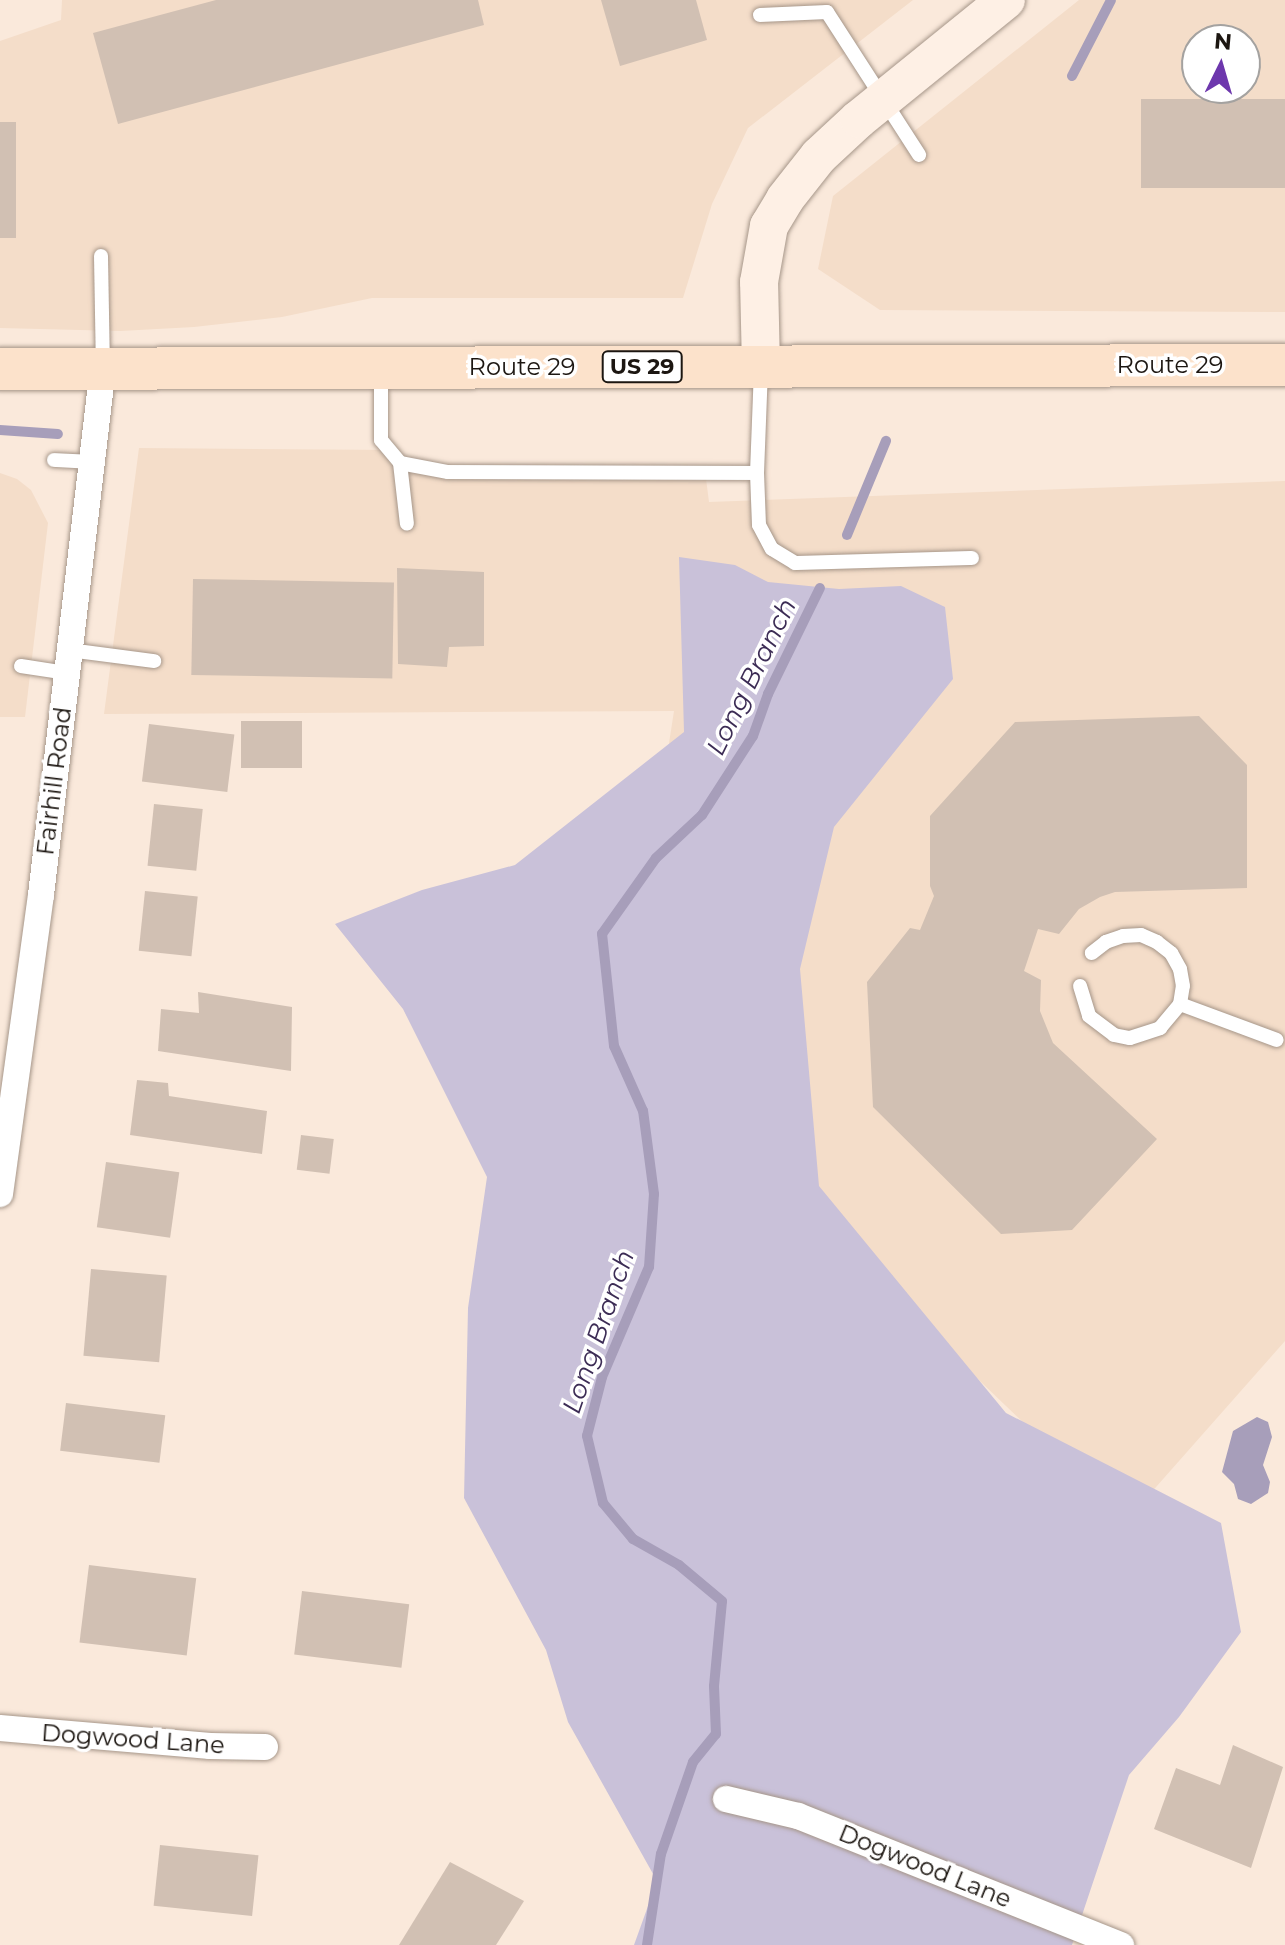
<!DOCTYPE html>
<html>
<head>
<meta charset="utf-8">
<style>
  body { margin:0 }
  #map { position:relative; width:1285px; height:1945px; overflow:hidden; background:#fae9db; font-family:Montserrat,sans-serif }
  div>[style] { position:absolute }
  .built>* { inset:0; background:#f4ddc9 }
  .green>* { inset:0; background:#c9c1d9 }
  .water>* { inset:0; background:#a79eba }
  .stream>* { height:10px; margin:-5px; padding:0 5px; transform-origin:5px; border-radius:5px; background:#a79eba }
  .building>* { inset:0; background:#d1c0b3; transform-origin:0 0 }
  .roads { filter:drop-shadow(0 0 2px #a69689) drop-shadow(0 0 2px #a69689) }
  .lane>* { height:14px; margin:-7px; padding:0 7px; transform-origin:7px; border-radius:7px; background:#fff }
  .street>* { height:26px; margin:-13px; padding:0 13px; transform-origin:13px; border-radius:13px; background:#fff }
  .secondary>* { height:38px; margin:-19px; padding:0 19px; transform-origin:19px; border-radius:19px; background:#fef0e5 }
  .primary>* { height:42px; margin:-21px; padding:0 21px; transform-origin:21px; border-radius:21px; background:#fce2cb }
  span { translate:-50% -50%; white-space:nowrap; text-align:center; line-height:1.15; -webkit-text-stroke:7px #fff; paint-order:stroke }
  .shield-label span { padding:2px 6px; background:#fff; border:2px solid; border-radius:6px; -webkit-text-stroke-width:0 }
  .shield-label { font-size:22px; color:#1c1611; font-weight:700 }
  .street-label { font-size:24px; color:#1c1611 }
  .water-label { font-size:26px; color:#3c2c55; font-style:italic }
  .north { position:absolute; left:1181px; top:24px; width:80px; height:80px; box-sizing:border-box; background:#fff; border:2px solid #a4a2a0; border-radius:50%; rotate:5deg; font-size:22px; font-weight:700; line-height:32px; text-align:center; color:#1c1611 }
  .north::after { content:''; display:block; margin:auto; width:28px; height:36px; background:#6d37ad; clip-path:polygon(50% 0,100% 100%,50% 72%,0 100%) }
</style>
</head>
<body>
<div id="map">
  <div class="built">
    <div style="clip-path:polygon(62px 0,913px 0,748px 128px,712px 204px,683px 298px,372px 298px,282px 317px,194px 327px,120px 331px,0 328px,0 41px,61px 20px)"></div>
    <div style="clip-path:polygon(evenodd,1079px 0,1285px 0,1285px 312px,880px 310px,818px 269px,833px 196px,1079px 0,1197px 40px,1245px 40px,1245px 88px,1197px 88px,1197px 40px)"></div>
    <div style="clip-path:polygon(139px 448px,394px 450px,395px 472px,705px 471px,709px 502px,1285px 481px,1285px 1341px,1126px 1521px,623px 1039px,674px 711px,104px 714px)"></div>
    <div style="clip-path:polygon(0 473px,17px 479px,31px 490px,48px 523px,25px 717px,0 717px)"></div>
  </div>
  <div class="green">
    <div style="clip-path:polygon(679px 557px,735px 565px,768px 582px,839px 589px,901px 586px,945px 607px,953px 679px,834px 827px,800px 969px,819px 1186px,1006px 1413px,1221px 1523px,1241px 1632px,1179px 1717px,1129px 1775px,1072px 1945px,634px 1945px,657px 1881px,568px 1722px,546px 1650px,464px 1498px,468px 1308px,487px 1177px,403px 1009px,335px 924px,422px 890px,515px 865px,684px 732px)"></div>
  </div>
  <div class="water">
    <div style="clip-path:polygon(1257px 1417px,1268px 1422px,1272px 1437px,1263px 1465px,1270px 1482px,1268px 1493px,1251px 1504px,1238px 1499px,1234px 1484px,1222px 1472px,1233px 1431px)"></div>
  </div>
  <div class="stream">
    <div style="left:1072px;top:76px;width:85px;rotate:-62.8deg"></div>
    <div style="left:0;top:430px;width:58px;rotate:3.9deg"></div>
    <div style="left:847px;top:535px;width:102px;rotate:-67.5deg"></div>
    <div style="left:647px;top:1945px;width:92px;rotate:-81.3deg"></div>
    <div style="left:661px;top:1854px;width:97px;rotate:-70.8deg"></div>
    <div style="left:693px;top:1762px;width:36px;rotate:-51deg"></div>
    <div style="left:716px;top:1734px;width:48px;rotate:-92.4deg"></div>
    <div style="left:714px;top:1686px;width:85px;rotate:-84.6deg"></div>
    <div style="left:722px;top:1601px;width:56px;rotate:-140.1deg"></div>
    <div style="left:679px;top:1565px;width:53px;rotate:-150.5deg"></div>
    <div style="left:633px;top:1539px;width:47px;rotate:-129.8deg"></div>
    <div style="left:603px;top:1503px;width:69px;rotate:-103.4deg"></div>
    <div style="left:587px;top:1436px;width:61px;rotate:-75.7deg"></div>
    <div style="left:602px;top:1377px;width:120px;rotate:-66.9deg"></div>
    <div style="left:649px;top:1267px;width:73px;rotate:-86.1deg"></div>
    <div style="left:654px;top:1194px;width:84px;rotate:-97.5deg"></div>
    <div style="left:643px;top:1111px;width:71px;rotate:-114deg"></div>
    <div style="left:614px;top:1046px;width:113px;rotate:-96.1deg"></div>
    <div style="left:602px;top:934px;width:93px;rotate:-54.6deg"></div>
    <div style="left:656px;top:858px;width:63px;rotate:-43.1deg"></div>
    <div style="left:702px;top:815px;width:94px;rotate:-57.2deg"></div>
    <div style="left:753px;top:736px;width:45px;rotate:-70.3deg"></div>
    <div style="left:768px;top:694px;width:118px;rotate:-63.9deg"></div>
  </div>
  <div class="building">
    <div style="clip-path:polygon(216px 0,478px 0,484px 25px,118px 124px,93px 33px)"></div>
    <div style="clip-path:polygon(601px 0,696px 0,707px 40px,620px 66px)"></div>
    <div style="left:1141px;top:99px;width:144px;height:89px"></div>
    <div style="left:0;top:122px;width:16px;height:116px"></div>
    <div style="clip-path:polygon(397px 568px,484px 572px,484px 646px,449px 647px,447px 667px,398px 664px)"></div>
    <div style="left:193px;top:579px;width:201px;height:96px;rotate:1deg"></div>
    <div style="clip-path:polygon(1199px 716px,1247px 765px,1247px 888px,1115px 892px,1100px 897px,1079px 909px,1059px 934px,1038px 929px,1024px 971px,1041px 980px,1040px 1011px,1053px 1043px,1157px 1139px,1072px 1230px,1001px 1234px,873px 1107px,867px 982px,910px 928px,920px 930px,934px 896px,930px 886px,930px 816px,1015px 722px)"></div>
    <div style="left:241px;top:721px;width:61px;height:47px"></div>
    <div style="left:149px;top:724px;width:86px;height:58px;rotate:7deg"></div>
    <div style="left:154px;top:804px;width:49px;height:62px;rotate:6deg"></div>
    <div style="left:145px;top:891px;width:53px;height:60px;rotate:6deg"></div>
    <div style="clip-path:polygon(198px 992px,292px 1007px,291px 1071px,158px 1051px,161px 1009px,199px 1013px)"></div>
    <div style="clip-path:polygon(137px 1080px,168px 1083px,169px 1096px,267px 1111px,262px 1154px,130px 1135px)"></div>
    <div style="left:301px;top:1135px;width:33px;height:35px;rotate:7deg"></div>
    <div style="left:106px;top:1162px;width:74px;height:66px;rotate:8deg"></div>
    <div style="left:91px;top:1269px;width:76px;height:87px;rotate:5deg"></div>
    <div style="left:66px;top:1403px;width:100px;height:48px;rotate:7deg"></div>
    <div style="left:89px;top:1565px;width:108px;height:78px;rotate:7deg"></div>
    <div style="left:302px;top:1591px;width:108px;height:64px;rotate:7deg"></div>
    <div style="clip-path:polygon(1233px 1745px,1283px 1767px,1251px 1868px,1154px 1829px,1176px 1768px,1220px 1785px)"></div>
    <div style="left:160px;top:1845px;width:99px;height:61px;rotate:6deg"></div>
    <div style="clip-path:polygon(450px 1862px,524px 1901px,496px 1945px,399px 1945px)"></div>
  </div>
  <div class="roads">
    <div class="lane">
      <div style="left:760px;top:15px;width:67px;rotate:-2.6deg"></div>
      <div style="left:827px;top:12px;width:170px;rotate:57.2deg"></div>
      <div style="left:101px;top:256px;width:111px;rotate:89deg"></div>
      <div style="left:381px;top:372px;width:68px;rotate:90deg"></div>
      <div style="left:381px;top:440px;width:30px;rotate:50deg"></div>
      <div style="left:400px;top:463px;width:49px;rotate:10.6deg"></div>
      <div style="left:448px;top:472px;width:309px;rotate:0.2deg"></div>
      <div style="left:757px;top:473px;width:102px;rotate:-87.8deg"></div>
      <div style="left:54px;top:460px;width:37px;rotate:3deg"></div>
      <div style="left:400px;top:463px;width:61px;rotate:83.5deg"></div>
      <div style="left:757px;top:473px;width:52px;rotate:87.8deg"></div>
      <div style="left:759px;top:525px;width:27px;rotate:62deg"></div>
      <div style="left:772px;top:549px;width:27px;rotate:31deg"></div>
      <div style="left:795px;top:563px;width:177px;rotate:-1.6deg"></div>
      <div style="left:69px;top:650px;width:86px;rotate:7.4deg"></div>
      <div style="left:21px;top:666px;width:47px;rotate:8.7deg"></div>
      <div style="left:1080px;top:986px;width:31px;rotate:73deg"></div>
      <div style="left:1089px;top:1016px;width:31px;rotate:37deg"></div>
      <div style="left:1114px;top:1035px;width:16px;rotate:11deg"></div>
      <div style="left:1130px;top:1038px;width:32px;rotate:-18deg"></div>
      <div style="left:1160px;top:1028px;width:31px;rotate:-50deg"></div>
      <div style="left:1180px;top:1004px;width:18px;rotate:-81deg"></div>
      <div style="left:1183px;top:986px;width:17px;rotate:-100deg"></div>
      <div style="left:1180px;top:969px;width:18px;rotate:-119deg"></div>
      <div style="left:1171px;top:953px;width:18px;rotate:-142deg"></div>
      <div style="left:1157px;top:942px;width:17px;rotate:-156deg"></div>
      <div style="left:1141px;top:935px;width:18px;rotate:177deg"></div>
      <div style="left:1123px;top:936px;width:18px;rotate:161deg"></div>
      <div style="left:1106px;top:942px;width:18px;rotate:142deg"></div>
      <div style="left:1180px;top:1004px;width:103px;rotate:20.4deg"></div>
    </div>
    <div class="street">
      <div style="left:0;top:1194px;width:302px;rotate:-82.2deg"></div>
      <div style="left:41px;top:895px;width:532px;rotate:-83.3deg"></div>
      <div style="left:0;top:1728px;width:211px;rotate:4.9deg"></div>
      <div style="left:210px;top:1746px;width:55px;rotate:1deg"></div>
      <div style="left:726px;top:1799px;width:74px;rotate:13.3deg"></div>
      <div style="left:798px;top:1816px;width:348px;rotate:21.8deg"></div>
    </div>
    <div class="secondary">
      <div style="left:761px;top:367px;width:85px;rotate:-91.3deg"></div>
      <div style="left:759px;top:282px;width:57px;rotate:-79.9deg"></div>
      <div style="left:769px;top:226px;width:31px;rotate:-59deg"></div>
      <div style="left:785px;top:199px;width:55px;rotate:-51.7deg"></div>
      <div style="left:819px;top:156px;width:54px;rotate:-42.8deg"></div>
      <div style="left:859px;top:119px;width:189px;rotate:-39deg"></div>
    </div>
    <div class="primary">
      <div style="left:0;top:369px;width:1285px;rotate:-0.18deg"></div>
    </div>
  </div>
  <div class="shield-label">
    <span style="left:642px;top:367px">US 29</span>
  </div>
  <div class="street-label">
    <span style="left:1170px;top:365px">Route 29</span>
    <span style="left:522px;top:367px">Route 29</span>
    <span style="left:54px;top:781px;rotate:-83deg">Fairhill Road</span>
    <span style="left:133px;top:1739px;rotate:4deg">Dogwood Lane</span>
    <span style="left:925px;top:1866px;rotate:22deg">Dogwood Lane</span>
  </div>
  <div class="water-label">
    <span style="left:752px;top:677px;rotate:-64deg">Long Branch</span>
    <span style="left:599px;top:1332px;rotate:-71deg">Long Branch</span>
  </div>
  <div class="north">N</div>
</div>
</body>
</html>
